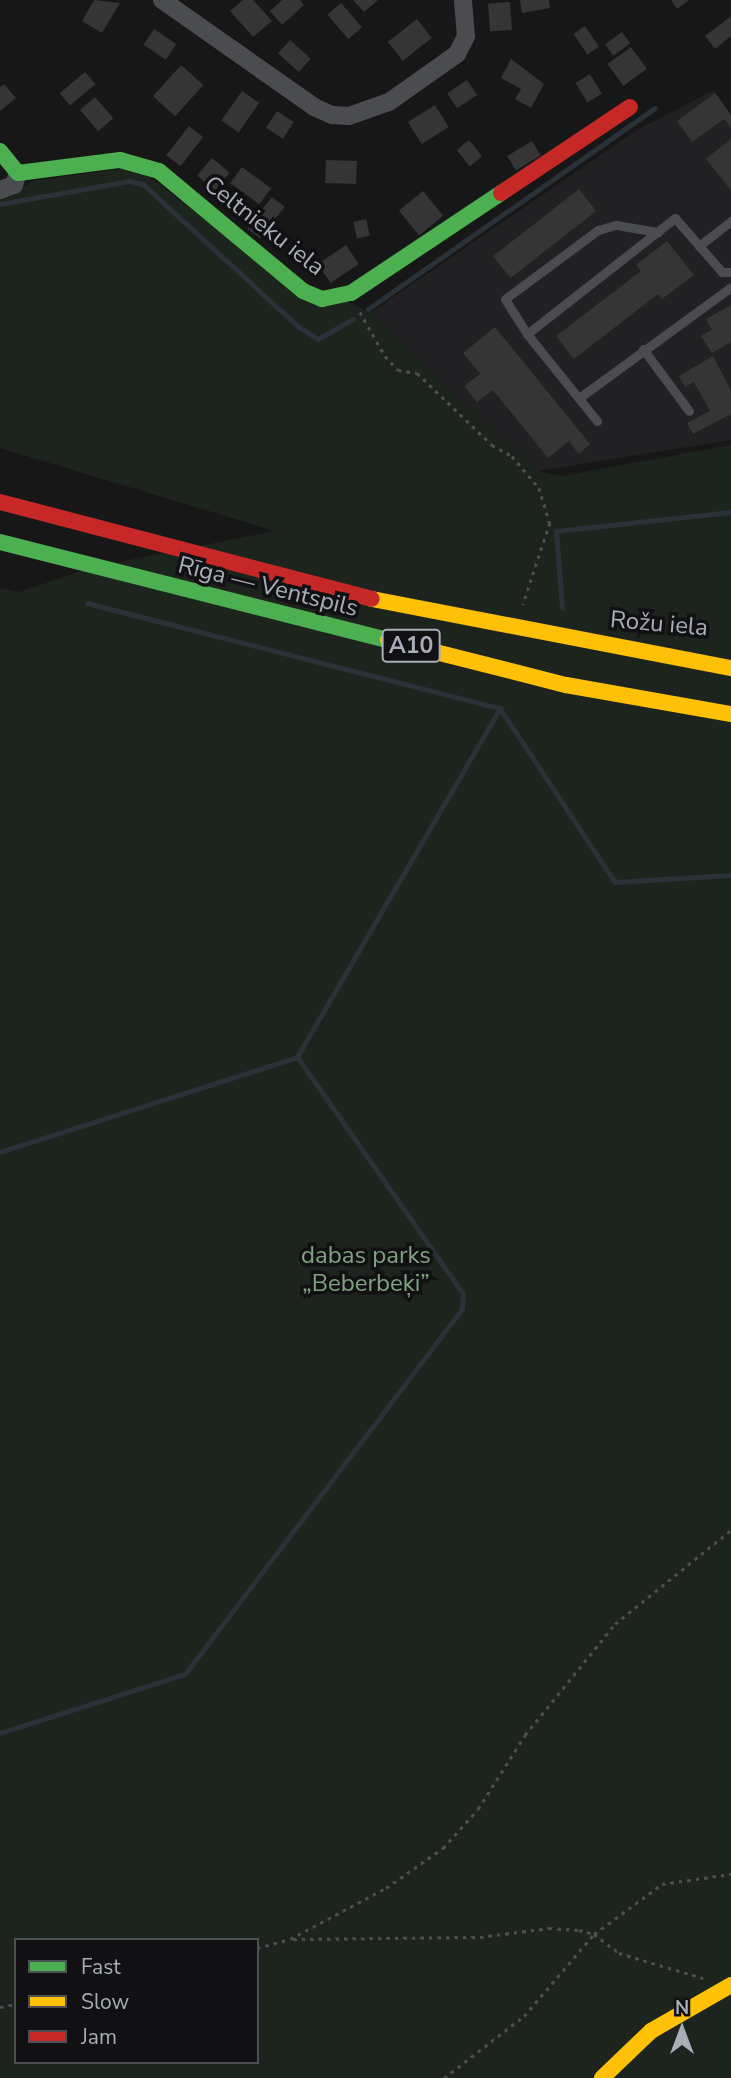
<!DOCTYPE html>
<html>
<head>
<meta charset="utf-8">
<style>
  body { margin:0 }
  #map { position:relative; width:731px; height:2078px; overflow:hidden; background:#171717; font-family:"Nunito Sans",sans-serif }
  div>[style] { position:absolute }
  .built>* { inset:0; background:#212123 }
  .green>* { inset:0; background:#1d241e }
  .stream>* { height:4.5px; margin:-2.25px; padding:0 2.25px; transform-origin:2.25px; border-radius:2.25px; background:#2a3239 }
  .building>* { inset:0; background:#353536; transform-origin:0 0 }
  .path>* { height:2.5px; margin-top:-1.25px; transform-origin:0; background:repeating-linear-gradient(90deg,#4d4e52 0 3.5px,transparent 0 8.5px) }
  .lane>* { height:9px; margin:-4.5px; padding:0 4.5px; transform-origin:4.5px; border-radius:4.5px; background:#4b4c50 }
  .street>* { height:18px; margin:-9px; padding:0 9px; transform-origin:9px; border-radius:9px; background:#4b4c50 }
  .fast>* { height:16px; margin:-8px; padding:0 8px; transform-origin:8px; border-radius:8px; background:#4caf50 }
  .slow>* { height:16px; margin:-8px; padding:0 8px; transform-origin:8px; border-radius:8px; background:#ffc107 }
  .jam>* { height:16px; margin:-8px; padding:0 8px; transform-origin:8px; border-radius:8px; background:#c62828 }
  span { translate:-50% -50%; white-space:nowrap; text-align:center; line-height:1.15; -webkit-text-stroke:7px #111113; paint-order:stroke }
  .shield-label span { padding:2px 5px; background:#111113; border:2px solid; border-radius:5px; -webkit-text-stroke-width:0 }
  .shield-label { font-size:23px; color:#a8adb8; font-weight:700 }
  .street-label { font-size:24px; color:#a8adb8 }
  .park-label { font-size:24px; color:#7fa381 }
  .legend { position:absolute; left:14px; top:1938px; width:245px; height:126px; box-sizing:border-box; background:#111113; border:2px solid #4d4f55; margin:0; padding:9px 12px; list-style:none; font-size:21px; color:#a8adb8 }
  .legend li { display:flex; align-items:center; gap:14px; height:35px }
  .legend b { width:35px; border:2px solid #4d4f55 }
  .north { position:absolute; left:647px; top:1994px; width:70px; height:70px; -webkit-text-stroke:5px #111113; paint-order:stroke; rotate:0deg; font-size:19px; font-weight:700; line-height:28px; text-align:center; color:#a8adb8 }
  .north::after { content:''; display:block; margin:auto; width:24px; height:32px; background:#a8adb8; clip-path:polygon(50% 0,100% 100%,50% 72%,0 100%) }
</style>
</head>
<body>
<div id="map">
  <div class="built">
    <div style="clip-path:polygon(714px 90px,731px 115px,731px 440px,537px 471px,370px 313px,637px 130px)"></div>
  </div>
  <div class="green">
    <div style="clip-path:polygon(evenodd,120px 169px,149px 176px,312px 303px,346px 301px,370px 313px,537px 471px,562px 476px,731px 445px,731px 2078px,0 2078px,0 588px,19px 592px,94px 567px,275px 531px,0 448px,0 198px,15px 195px,32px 181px,120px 169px,16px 1940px,257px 1940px,257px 2062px,16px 2062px,16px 1940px)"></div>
  </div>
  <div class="stream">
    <div style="left:0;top:204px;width:131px;rotate:-10.1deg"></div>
    <div style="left:129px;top:181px;width:14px;rotate:12deg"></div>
    <div style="left:143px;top:184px;width:212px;rotate:42.5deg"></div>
    <div style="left:299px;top:327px;width:22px;rotate:32deg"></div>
    <div style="left:318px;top:339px;width:40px;rotate:-29.7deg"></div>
    <div style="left:368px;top:309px;width:350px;rotate:-35deg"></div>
    <div style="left:87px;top:603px;width:426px;rotate:14.3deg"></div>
    <div style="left:500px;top:708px;width:209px;rotate:56.5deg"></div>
    <div style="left:615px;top:882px;width:116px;rotate:-3.5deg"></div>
    <div style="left:562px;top:608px;width:77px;rotate:-94.5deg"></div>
    <div style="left:556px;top:531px;width:176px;rotate:-6.2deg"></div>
    <div style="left:0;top:1152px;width:312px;rotate:-17.7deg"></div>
    <div style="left:297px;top:1057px;width:404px;rotate:-59.8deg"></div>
    <div style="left:0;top:1733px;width:194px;rotate:-17.7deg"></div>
    <div style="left:185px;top:1674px;width:458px;rotate:-52.8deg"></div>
    <div style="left:462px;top:1309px;width:15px;rotate:-86deg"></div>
    <div style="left:463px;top:1294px;width:289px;rotate:-125deg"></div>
  </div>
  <div class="building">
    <div style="clip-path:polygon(94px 0,120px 3px,102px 33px,82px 21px)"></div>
    <div style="clip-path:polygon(243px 0,253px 0,272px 21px,253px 37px,230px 11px)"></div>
    <div style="clip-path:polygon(282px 0,300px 0,304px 5px,282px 25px,270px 11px)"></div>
    <div style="clip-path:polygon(353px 0,378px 0,364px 12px)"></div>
    <div style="clip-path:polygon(520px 0,549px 0,550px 8px,522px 13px)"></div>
    <div style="clip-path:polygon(671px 0,689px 0,677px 9px)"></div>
    <div style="left:510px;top:2px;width:28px;height:22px;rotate:86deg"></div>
    <div style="left:341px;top:3px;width:32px;height:18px;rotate:49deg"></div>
    <div style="clip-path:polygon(731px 16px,731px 36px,715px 49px,705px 36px)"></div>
    <div style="left:417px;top:19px;width:24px;height:37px;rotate:52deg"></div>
    <div style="left:585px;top:26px;width:25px;height:14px;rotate:56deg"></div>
    <div style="left:154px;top:29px;width:27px;height:19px;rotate:34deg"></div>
    <div style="left:622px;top:32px;width:14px;height:21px;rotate:54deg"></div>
    <div style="left:290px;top:40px;width:28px;height:18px;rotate:42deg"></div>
    <div style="left:631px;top:47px;width:27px;height:29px;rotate:54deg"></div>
    <div style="clip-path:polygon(511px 59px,544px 84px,531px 108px,515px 99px,521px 89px,501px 78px)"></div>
    <div style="left:181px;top:65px;width:30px;height:42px;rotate:42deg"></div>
    <div style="left:85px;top:72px;width:16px;height:33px;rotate:50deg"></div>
    <div style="left:590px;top:74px;width:23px;height:17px;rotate:59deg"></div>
    <div style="left:467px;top:80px;width:18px;height:24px;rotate:56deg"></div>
    <div style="clip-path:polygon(4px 84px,16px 98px,0 111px,0 87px)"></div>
    <div style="left:242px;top:91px;width:21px;height:36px;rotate:35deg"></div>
    <div style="clip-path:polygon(715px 93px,731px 115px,731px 128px,724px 119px,692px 142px,677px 121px)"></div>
    <div style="left:95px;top:97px;width:28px;height:20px;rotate:49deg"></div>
    <div style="left:435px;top:105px;width:26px;height:32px;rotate:58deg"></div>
    <div style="left:277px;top:111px;width:20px;height:20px;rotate:33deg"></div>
    <div style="left:189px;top:126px;width:18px;height:37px;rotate:38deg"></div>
    <div style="clip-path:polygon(731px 139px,731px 190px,706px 159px)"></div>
    <div style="left:469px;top:140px;width:21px;height:16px;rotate:51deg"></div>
    <div style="left:532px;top:141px;width:17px;height:29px;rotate:59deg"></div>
    <div style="left:212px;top:158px;width:23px;height:23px;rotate:40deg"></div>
    <div style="left:326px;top:160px;width:31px;height:23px;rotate:2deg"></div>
    <div style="left:242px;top:167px;width:36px;height:20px;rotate:36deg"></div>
    <div style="left:579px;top:189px;width:28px;height:109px;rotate:52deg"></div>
    <div style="left:423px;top:191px;width:32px;height:31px;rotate:51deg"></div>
    <div style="left:272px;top:197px;width:16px;height:40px;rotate:38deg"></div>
    <div style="left:366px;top:219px;width:17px;height:13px;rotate:77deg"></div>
    <div style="clip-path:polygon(667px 241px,694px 275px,662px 299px,658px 294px,574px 359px,556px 336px,641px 271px,636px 265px)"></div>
    <div style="left:346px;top:245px;width:23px;height:34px;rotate:56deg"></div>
    <div style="clip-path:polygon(731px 305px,731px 342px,712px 353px,701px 336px,712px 330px,706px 319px)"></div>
    <div style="clip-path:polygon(495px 327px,590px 444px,579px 454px,569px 441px,548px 458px,493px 390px,477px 402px,464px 386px,480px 374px,463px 353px)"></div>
    <div style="clip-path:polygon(713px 356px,731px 390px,731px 414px,693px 434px,687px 423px,710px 411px,694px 382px,685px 387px,679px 376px)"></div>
  </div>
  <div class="path">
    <div style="left:360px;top:312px;width:51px;rotate:60.4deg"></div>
    <div style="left:385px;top:356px;width:19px;rotate:47deg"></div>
    <div style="left:398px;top:370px;width:19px;rotate:9deg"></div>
    <div style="left:417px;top:373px;width:104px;rotate:43.8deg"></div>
    <div style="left:492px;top:445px;width:23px;rotate:29deg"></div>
    <div style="left:512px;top:456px;width:42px;rotate:49.8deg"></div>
    <div style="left:539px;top:488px;width:37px;rotate:73deg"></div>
    <div style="left:550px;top:523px;width:86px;rotate:108.2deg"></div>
    <div style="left:293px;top:1939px;width:187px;rotate:-0.6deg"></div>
    <div style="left:480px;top:1937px;width:70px;rotate:-7.4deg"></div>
    <div style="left:549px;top:1928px;width:30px;rotate:4deg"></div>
    <div style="left:579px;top:1930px;width:16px;rotate:15deg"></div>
    <div style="left:594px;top:1934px;width:31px;rotate:37deg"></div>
    <div style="left:619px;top:1953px;width:88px;rotate:16.6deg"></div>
    <div style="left:257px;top:1948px;width:34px;rotate:-15deg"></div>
    <div style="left:290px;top:1939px;width:109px;rotate:-28deg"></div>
    <div style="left:386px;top:1888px;width:70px;rotate:-35.1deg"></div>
    <div style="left:443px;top:1848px;width:52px;rotate:-48.1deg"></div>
    <div style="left:478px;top:1809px;width:88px;rotate:-57.6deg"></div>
    <div style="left:525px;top:1735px;width:143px;rotate:-51deg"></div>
    <div style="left:615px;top:1624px;width:149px;rotate:-39deg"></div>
    <div style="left:0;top:2007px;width:16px;rotate:-11deg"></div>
    <div style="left:444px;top:2078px;width:101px;rotate:-37.8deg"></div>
    <div style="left:524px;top:2016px;width:108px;rotate:-49.5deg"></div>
    <div style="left:594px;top:1934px;width:84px;rotate:-36.3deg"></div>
    <div style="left:662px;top:1884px;width:70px;rotate:-8.2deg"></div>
  </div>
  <div class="lane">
    <div style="left:699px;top:246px;width:41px;rotate:-38deg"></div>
    <div style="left:527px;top:334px;width:41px;rotate:-122.2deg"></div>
    <div style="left:505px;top:299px;width:116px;rotate:-36.6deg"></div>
    <div style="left:598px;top:230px;width:19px;rotate:-16deg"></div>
    <div style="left:616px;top:225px;width:43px;rotate:9.5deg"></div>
    <div style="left:643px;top:349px;width:77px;rotate:53.4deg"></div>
    <div style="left:579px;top:398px;width:188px;rotate:-36.1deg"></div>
    <div style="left:597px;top:421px;width:112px;rotate:-128.8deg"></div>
    <div style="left:527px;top:334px;width:188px;rotate:-38.1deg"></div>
    <div style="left:675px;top:218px;width:72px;rotate:49deg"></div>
    <div style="left:722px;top:272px;width:9px"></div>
  </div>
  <div class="street">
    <div style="left:162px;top:0;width:186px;rotate:35.1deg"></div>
    <div style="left:314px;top:107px;width:20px;rotate:24deg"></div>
    <div style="left:332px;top:115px;width:17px;rotate:3deg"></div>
    <div style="left:349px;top:116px;width:42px;rotate:-19.3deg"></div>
    <div style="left:389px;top:102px;width:83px;rotate:-35.2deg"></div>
    <div style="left:457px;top:54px;width:20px;rotate:-63deg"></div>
    <div style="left:466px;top:36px;width:36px;rotate:-95deg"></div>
    <div style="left:0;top:190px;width:15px;rotate:-20deg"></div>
    <div style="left:14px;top:185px;width:13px;rotate:-72deg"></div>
  </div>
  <div class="fast">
    <div style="left:0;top:151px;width:28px;rotate:51deg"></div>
    <div style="left:18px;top:173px;width:103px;rotate:-7.3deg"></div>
    <div style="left:120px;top:160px;width:41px;rotate:15.8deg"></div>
    <div style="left:159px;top:171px;width:187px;rotate:39.8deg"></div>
    <div style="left:303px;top:291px;width:21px;rotate:23deg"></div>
    <div style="left:322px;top:299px;width:30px;rotate:-12deg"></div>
    <div style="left:351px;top:293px;width:180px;rotate:-33.7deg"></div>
    <div style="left:0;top:542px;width:400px;rotate:14.2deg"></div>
  </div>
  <div class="slow">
    <div style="left:372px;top:599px;width:366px;rotate:10.9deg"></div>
    <div style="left:388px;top:640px;width:184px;rotate:14.2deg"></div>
    <div style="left:566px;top:685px;width:168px;rotate:10deg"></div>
    <div style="left:602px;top:2078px;width:68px;rotate:-43.8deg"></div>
    <div style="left:651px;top:2031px;width:92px;rotate:-29.9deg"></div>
  </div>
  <div class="jam">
    <div style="left:501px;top:193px;width:155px;rotate:-33.7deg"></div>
    <div style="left:0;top:502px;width:384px;rotate:14.6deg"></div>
  </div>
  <div class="shield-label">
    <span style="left:411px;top:646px">A10</span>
  </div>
  <div class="street-label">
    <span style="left:264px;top:226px;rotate:38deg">Celtnieku iela</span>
    <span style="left:268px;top:587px;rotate:14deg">Rīga — Ventspils</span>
    <span style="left:659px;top:624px;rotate:5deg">Rožu iela</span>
  </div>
  <div class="park-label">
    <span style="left:366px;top:1270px">dabas parks<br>„Beberbeķi”</span>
  </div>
  <ul class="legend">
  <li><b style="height:9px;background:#4caf50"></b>Fast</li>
  <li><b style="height:9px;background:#ffc107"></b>Slow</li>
  <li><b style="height:9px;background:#c62828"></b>Jam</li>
  </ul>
  <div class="north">N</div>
</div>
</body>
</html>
